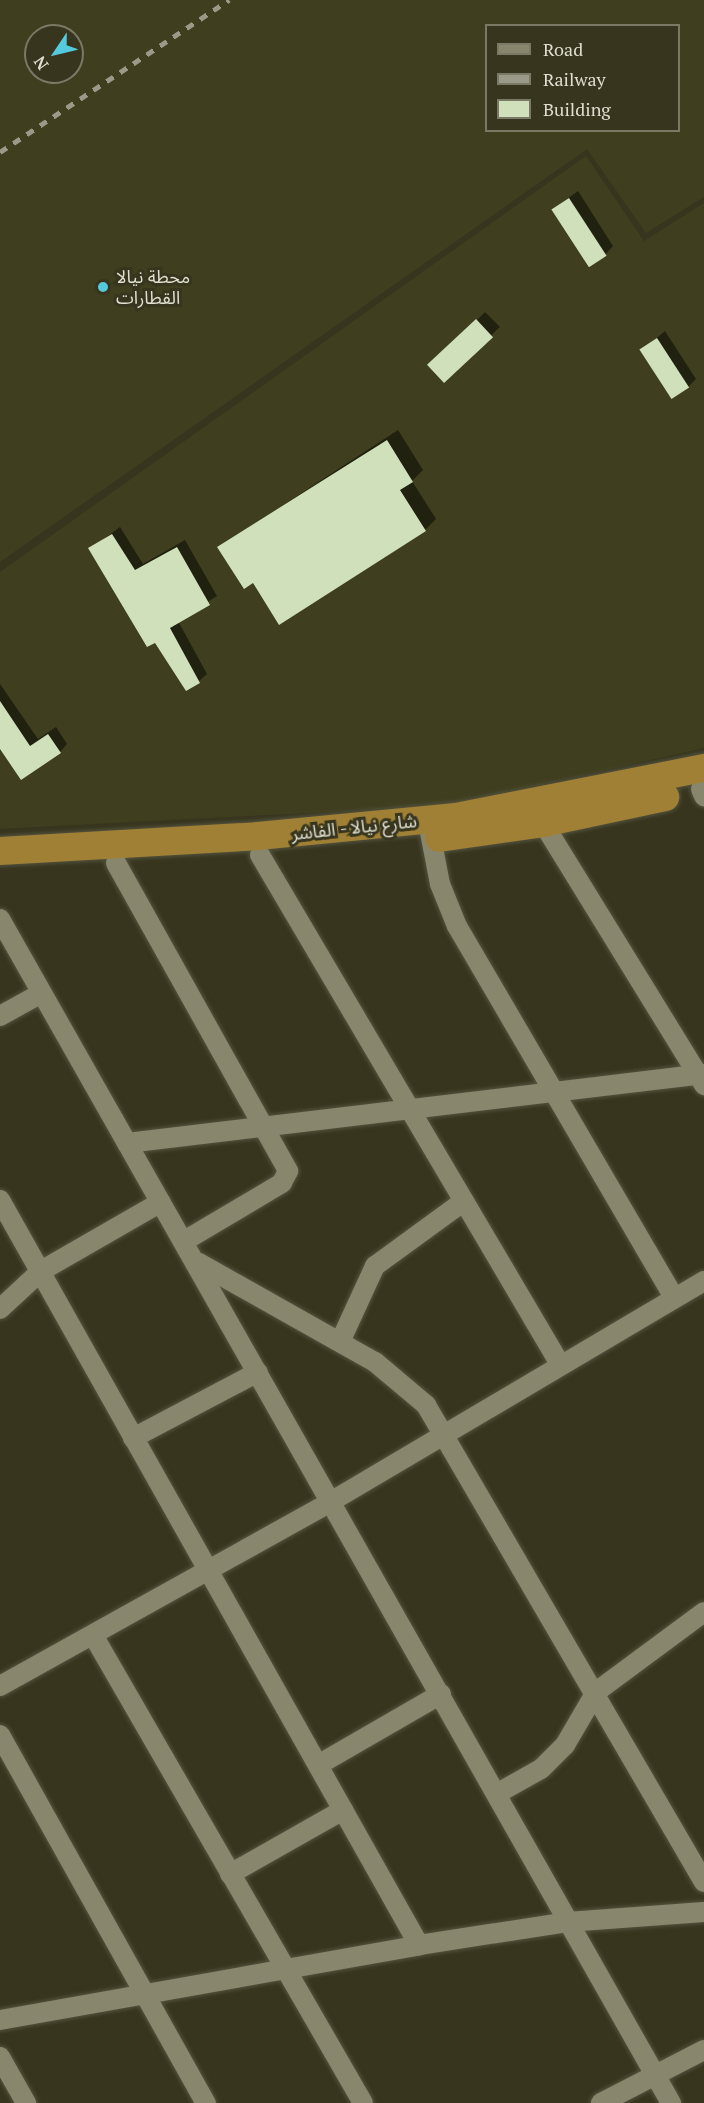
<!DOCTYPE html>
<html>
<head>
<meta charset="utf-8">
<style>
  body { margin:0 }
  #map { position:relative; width:704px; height:2103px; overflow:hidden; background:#37351e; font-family:"PT Serif","Noto Sans Arabic",serif }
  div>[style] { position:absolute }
  .built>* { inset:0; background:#3f3e1f }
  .shadow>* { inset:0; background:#0007; transform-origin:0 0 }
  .building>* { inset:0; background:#cfe0bb; transform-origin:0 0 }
  .roads { filter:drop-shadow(0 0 2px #54533f) drop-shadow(0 0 2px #54533f) }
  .minor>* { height:20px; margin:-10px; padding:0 10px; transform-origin:10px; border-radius:10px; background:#88876d }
  .highway>* { height:28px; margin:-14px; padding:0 14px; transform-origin:14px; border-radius:14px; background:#a08035 }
  .rail>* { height:4.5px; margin-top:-2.25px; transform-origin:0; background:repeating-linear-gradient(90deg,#9b9a88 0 8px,transparent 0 16px) }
  .dots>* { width:16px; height:16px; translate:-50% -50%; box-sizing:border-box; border:3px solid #37351e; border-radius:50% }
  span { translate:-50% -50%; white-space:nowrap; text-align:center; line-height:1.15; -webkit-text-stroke:6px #37351e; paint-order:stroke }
  .poi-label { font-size:18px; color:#dfdfd1 }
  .left { translate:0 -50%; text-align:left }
  .street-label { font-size:18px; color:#dfdfd1 }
  .legend { position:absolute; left:485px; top:24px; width:195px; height:108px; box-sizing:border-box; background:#37351e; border:2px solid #7a7966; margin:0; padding:8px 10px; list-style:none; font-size:18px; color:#dfdfd1 }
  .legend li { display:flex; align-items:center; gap:12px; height:30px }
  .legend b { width:30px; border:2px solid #7a7966 }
  .north { position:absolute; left:24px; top:24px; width:60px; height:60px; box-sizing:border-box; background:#37351e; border:2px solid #7a7966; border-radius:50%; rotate:235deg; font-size:16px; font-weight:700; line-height:24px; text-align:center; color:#dfdfd1 }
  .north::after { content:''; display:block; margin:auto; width:21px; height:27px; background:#55cade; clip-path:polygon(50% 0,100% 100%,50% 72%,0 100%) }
</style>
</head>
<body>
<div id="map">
  <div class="built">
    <div style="clip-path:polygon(evenodd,0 0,704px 0,704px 197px,646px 233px,587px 149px,0 562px,0 0,486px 26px,678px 26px,678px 130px,486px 130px,486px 26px,0 0,36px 36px,72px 36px,72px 72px,36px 72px,36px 36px)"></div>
    <div style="clip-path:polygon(586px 156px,644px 241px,704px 203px,704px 748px,445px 806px,0 829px,0 572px)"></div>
  </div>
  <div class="shadow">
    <div style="clip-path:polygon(578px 191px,613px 246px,605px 255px,553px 209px)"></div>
    <div style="left:485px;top:312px;width:21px;height:77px;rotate:45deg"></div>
    <div style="clip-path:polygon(665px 331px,696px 379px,688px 387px,642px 350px)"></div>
    <div style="clip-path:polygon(398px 430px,423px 470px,412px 481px,436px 519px,425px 530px,253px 581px,219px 547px)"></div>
    <div style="clip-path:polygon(120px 527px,143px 564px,185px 540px,217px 596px,178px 621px,207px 674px,199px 681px,155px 641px,90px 549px)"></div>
    <div style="clip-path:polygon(0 684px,38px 739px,56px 727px,67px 744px,60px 752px,0 747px)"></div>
  </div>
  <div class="building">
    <div style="left:569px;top:198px;width:69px;height:21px;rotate:57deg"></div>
    <div style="left:476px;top:319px;width:25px;height:67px;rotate:47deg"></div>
    <div style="left:657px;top:338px;width:59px;height:21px;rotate:57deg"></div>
    <div style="clip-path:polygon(387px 440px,413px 482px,400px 490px,426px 531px,279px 625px,253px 583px,244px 589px,217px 547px)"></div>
    <div style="clip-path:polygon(112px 534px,135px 570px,177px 547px,210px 605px,170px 628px,200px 683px,186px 691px,155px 643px,147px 647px,88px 548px)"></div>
    <div style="clip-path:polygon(0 701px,30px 746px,48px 734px,61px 753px,21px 780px,0 749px)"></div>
  </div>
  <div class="roads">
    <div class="minor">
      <div style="left:701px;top:789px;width:8px;rotate:67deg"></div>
      <div style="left:543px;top:823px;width:308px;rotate:58.4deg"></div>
      <div style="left:429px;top:827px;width:58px;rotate:79.1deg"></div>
      <div style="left:440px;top:884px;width:45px;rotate:68deg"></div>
      <div style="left:457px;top:926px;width:431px;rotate:59.7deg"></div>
      <div style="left:260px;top:855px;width:591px;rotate:59.49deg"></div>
      <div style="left:116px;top:863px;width:353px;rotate:60.8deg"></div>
      <div style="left:288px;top:1171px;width:13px;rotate:117deg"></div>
      <div style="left:282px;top:1183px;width:112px;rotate:149.3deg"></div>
      <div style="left:0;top:919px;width:1361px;rotate:60.46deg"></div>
      <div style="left:0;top:1016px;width:46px;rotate:-28.8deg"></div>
      <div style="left:127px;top:1143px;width:581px;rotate:-6.82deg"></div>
      <div style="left:0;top:1200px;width:855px;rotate:60.65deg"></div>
      <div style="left:199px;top:1263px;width:202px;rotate:29.4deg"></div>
      <div style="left:375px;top:1362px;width:67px;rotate:40.1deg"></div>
      <div style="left:426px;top:1405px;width:552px;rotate:59.77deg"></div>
      <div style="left:0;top:1309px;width:56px;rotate:-42.8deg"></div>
      <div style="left:41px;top:1271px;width:138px;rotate:-29.9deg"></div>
      <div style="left:340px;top:1342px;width:84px;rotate:-65.3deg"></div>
      <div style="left:375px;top:1266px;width:110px;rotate:-36.1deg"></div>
      <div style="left:133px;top:1438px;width:141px;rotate:-27.8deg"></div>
      <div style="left:93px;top:1635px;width:540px;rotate:60.02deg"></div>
      <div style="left:0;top:1686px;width:380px;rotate:-29.1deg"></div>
      <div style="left:332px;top:1501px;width:432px;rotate:-30.6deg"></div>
      <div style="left:0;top:1735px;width:422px;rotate:60.8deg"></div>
      <div style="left:318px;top:1765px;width:142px;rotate:-30deg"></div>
      <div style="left:498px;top:1793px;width:49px;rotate:-29.2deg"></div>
      <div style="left:541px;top:1769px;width:34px;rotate:-45deg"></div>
      <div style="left:565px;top:1745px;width:61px;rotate:-59.7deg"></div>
      <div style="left:596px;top:1692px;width:134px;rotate:-36.5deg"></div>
      <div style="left:230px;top:1874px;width:130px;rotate:-29.5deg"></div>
      <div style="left:0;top:2020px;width:426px;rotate:-10.1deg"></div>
      <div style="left:419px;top:1945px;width:150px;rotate:-8.8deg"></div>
      <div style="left:567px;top:1922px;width:137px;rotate:-4.2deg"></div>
      <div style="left:0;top:2057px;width:53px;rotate:60.5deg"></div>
      <div style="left:601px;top:2103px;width:116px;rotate:-27.2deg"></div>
    </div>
    <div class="highway">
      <div style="left:439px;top:838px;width:105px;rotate:-8.2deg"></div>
      <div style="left:543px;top:823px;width:125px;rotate:-12deg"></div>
      <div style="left:0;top:851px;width:258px;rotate:-3.3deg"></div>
      <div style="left:258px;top:836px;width:199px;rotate:-5.5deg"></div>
      <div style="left:456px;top:817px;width:253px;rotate:-11.2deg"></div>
    </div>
  </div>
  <div class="rail">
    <div style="left:0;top:152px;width:275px;rotate:-33.6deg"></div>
  </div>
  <div class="dots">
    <div style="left:103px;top:287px;background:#55cade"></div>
  </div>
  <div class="poi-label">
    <span class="left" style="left:116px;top:287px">محطة نيالا<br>القطارات</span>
  </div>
  <div class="street-label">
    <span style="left:354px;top:827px;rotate:-6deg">شارع نيالا - الفاشر</span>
  </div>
  <ul class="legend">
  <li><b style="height:8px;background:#88876d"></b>Road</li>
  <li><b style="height:8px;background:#9b9a88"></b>Railway</li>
  <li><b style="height:16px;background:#cfe0bb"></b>Building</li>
  </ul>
  <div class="north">N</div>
</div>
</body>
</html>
